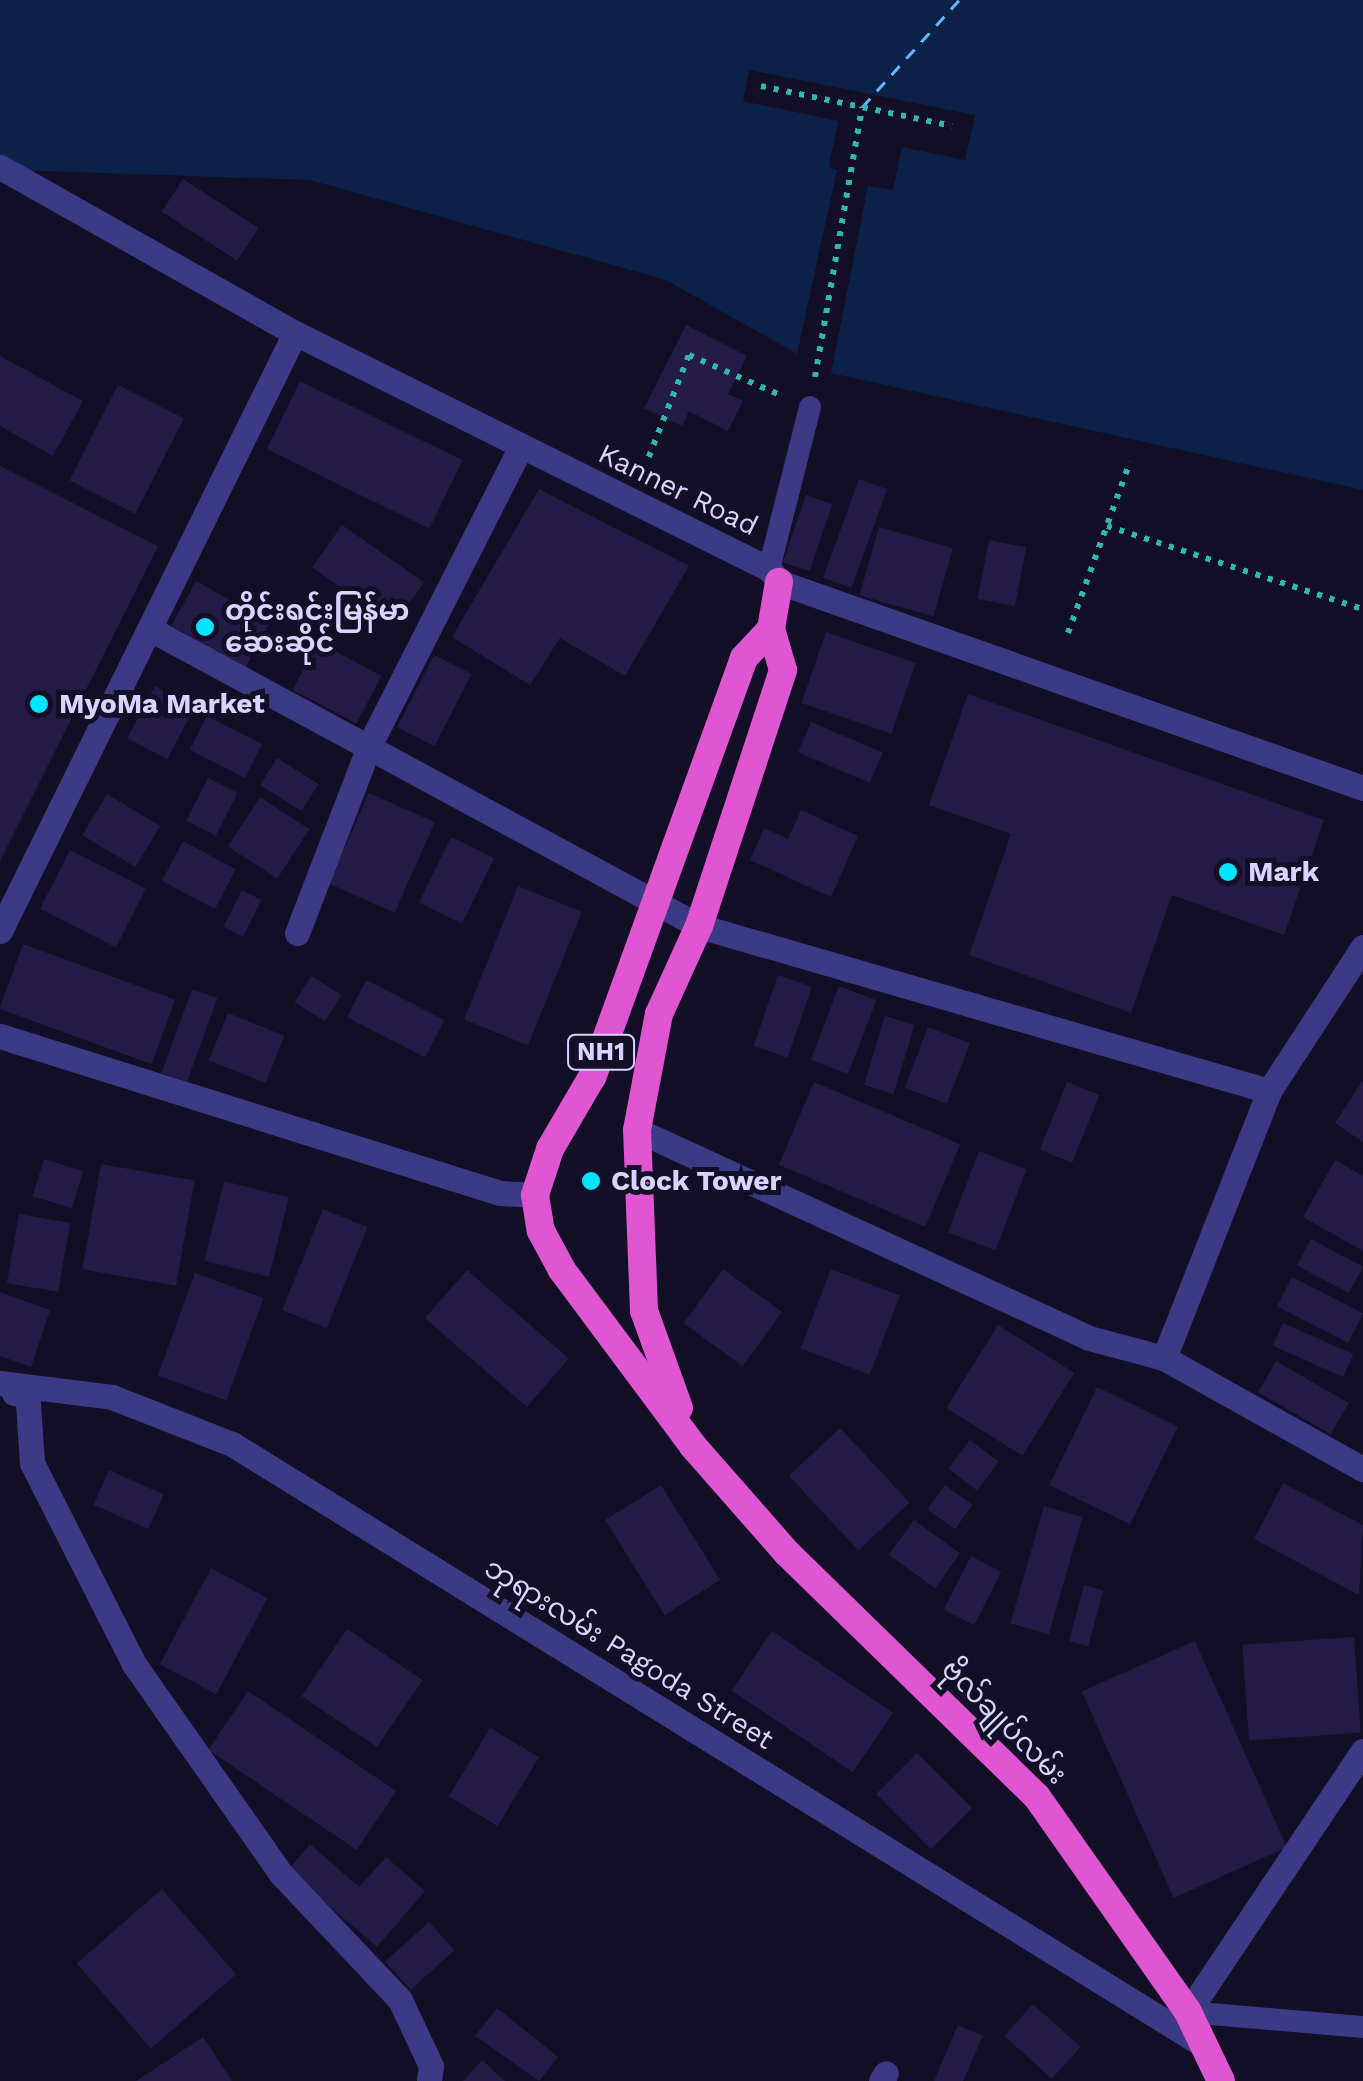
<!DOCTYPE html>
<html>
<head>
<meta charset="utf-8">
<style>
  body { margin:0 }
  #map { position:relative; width:1363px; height:2081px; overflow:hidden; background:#130f26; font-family:"Work Sans","Noto Sans Myanmar",sans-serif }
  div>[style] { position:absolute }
  .water>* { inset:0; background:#0c2248 }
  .pier>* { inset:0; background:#130f26 }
  .ferry>* { height:2.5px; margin-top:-1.25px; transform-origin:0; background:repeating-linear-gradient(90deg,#62b6ff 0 12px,transparent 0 22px) }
  .building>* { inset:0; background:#241b47; transform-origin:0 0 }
  .path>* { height:6px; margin-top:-3px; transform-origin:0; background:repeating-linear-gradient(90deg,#2fb8b0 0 5px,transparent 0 13px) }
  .service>* { height:22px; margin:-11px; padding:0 11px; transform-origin:11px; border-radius:11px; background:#3d3a85 }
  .minor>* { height:25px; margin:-12.5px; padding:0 12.5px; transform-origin:12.5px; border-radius:12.5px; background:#3d3a85 }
  .trunk>* { height:28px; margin:-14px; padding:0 14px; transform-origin:14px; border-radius:14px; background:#e055d1 }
  .dots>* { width:28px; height:28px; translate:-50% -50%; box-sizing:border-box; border:5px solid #130f26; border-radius:50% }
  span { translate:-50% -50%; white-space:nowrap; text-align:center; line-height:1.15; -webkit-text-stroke:10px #130f26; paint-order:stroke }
  .shield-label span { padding:2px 8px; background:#130f26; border:2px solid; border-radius:8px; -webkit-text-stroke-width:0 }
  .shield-label { font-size:25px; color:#d9d4ff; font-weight:700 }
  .street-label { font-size:28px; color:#d9d4ff }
  .poi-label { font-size:28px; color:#d9d4ff; font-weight:700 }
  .left { translate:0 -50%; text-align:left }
</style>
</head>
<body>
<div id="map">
  <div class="water">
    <div style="clip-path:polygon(0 0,1363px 0,1363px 490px,831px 373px,666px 280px,310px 180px,14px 170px,0 159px)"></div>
  </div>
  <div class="pier">
    <div style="clip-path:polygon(749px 70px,975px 115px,965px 160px,902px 147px,893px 190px,868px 186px,831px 373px,797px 354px,837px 170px,829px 167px,838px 121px,743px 101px)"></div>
  </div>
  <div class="ferry">
    <div style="left:862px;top:107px;width:144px;rotate:-47.8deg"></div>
  </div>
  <div class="building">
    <div style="left:183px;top:179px;width:90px;height:39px;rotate:33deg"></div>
    <div style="clip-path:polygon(686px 325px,747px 356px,728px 394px,743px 401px,728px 431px,689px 411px,682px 426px,644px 408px)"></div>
    <div style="clip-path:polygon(0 356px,83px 401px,53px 456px,0 426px)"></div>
    <div style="left:300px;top:381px;width:181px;height:76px;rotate:26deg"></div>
    <div style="left:118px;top:385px;width:74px;height:107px;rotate:27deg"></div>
    <div style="clip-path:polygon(0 466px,158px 546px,0 861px)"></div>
    <div style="left:859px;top:479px;width:30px;height:105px;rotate:20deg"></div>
    <div style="clip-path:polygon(539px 489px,689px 566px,625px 676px,560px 638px,530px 685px,452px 637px)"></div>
    <div style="left:806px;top:495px;width:28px;height:71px;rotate:19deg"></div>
    <div style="left:342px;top:525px;width:100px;height:52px;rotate:35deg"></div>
    <div style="left:879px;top:527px;width:77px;height:71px;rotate:16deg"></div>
    <div style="left:989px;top:540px;width:38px;height:60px;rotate:11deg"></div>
    <div style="left:196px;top:581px;width:85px;height:51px;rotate:29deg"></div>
    <div style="left:826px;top:632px;width:95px;height:75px;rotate:19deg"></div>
    <div style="left:318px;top:642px;width:72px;height:54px;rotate:28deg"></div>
    <div style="left:434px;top:655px;width:42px;height:81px;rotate:27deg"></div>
    <div style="left:155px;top:686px;width:45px;height:59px;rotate:28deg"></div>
    <div style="clip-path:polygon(968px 694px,1324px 820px,1284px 935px,1172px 895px,1131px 1013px,969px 955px,1011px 834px,929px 805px)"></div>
    <div style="left:207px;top:716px;width:62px;height:38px;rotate:27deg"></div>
    <div style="left:811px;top:722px;width:78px;height:33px;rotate:23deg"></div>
    <div style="left:277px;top:758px;width:49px;height:32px;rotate:32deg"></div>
    <div style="left:208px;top:778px;width:33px;height:48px;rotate:27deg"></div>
    <div style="left:369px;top:793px;width:72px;height:99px;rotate:24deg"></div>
    <div style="left:107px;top:794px;width:62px;height:48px;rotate:31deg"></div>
    <div style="left:260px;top:797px;width:59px;height:59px;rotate:33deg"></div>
    <div style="clip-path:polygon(801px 810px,858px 836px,831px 897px,750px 860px,764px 828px,788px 839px)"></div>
    <div style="left:451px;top:837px;width:48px;height:73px;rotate:26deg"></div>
    <div style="left:183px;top:841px;width:60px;height:45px;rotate:28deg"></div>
    <div style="left:70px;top:850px;width:85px;height:66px;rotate:27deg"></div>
    <div style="left:518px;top:886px;width:69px;height:144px;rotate:22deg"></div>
    <div style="left:242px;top:890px;width:22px;height:41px;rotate:27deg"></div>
    <div style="left:23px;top:944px;width:162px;height:69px;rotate:20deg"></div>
    <div style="left:778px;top:975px;width:36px;height:75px;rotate:19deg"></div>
    <div style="left:311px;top:976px;width:36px;height:31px;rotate:32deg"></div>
    <div style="left:366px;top:980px;width:88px;height:42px;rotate:27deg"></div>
    <div style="left:839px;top:986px;width:40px;height:79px;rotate:21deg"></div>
    <div style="left:192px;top:989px;width:27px;height:89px;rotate:20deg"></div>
    <div style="left:228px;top:1013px;width:61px;height:51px;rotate:22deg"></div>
    <div style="left:885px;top:1016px;width:31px;height:72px;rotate:17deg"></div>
    <div style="left:928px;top:1027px;width:45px;height:65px;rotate:21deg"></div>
    <div style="clip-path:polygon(1363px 1080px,1363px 1142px,1335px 1123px)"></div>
    <div style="left:814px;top:1082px;width:159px;height:90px;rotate:23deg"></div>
    <div style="left:1067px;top:1082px;width:35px;height:73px;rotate:22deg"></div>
    <div style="left:979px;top:1151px;width:51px;height:87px;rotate:21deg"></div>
    <div style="left:44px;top:1159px;width:41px;height:39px;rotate:17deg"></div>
    <div style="clip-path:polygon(1335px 1160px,1363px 1176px,1363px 1251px,1303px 1217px)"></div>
    <div style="left:101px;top:1164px;width:95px;height:107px;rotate:10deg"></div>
    <div style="left:224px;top:1181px;width:67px;height:82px;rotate:14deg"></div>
    <div style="left:323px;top:1209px;width:48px;height:109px;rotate:22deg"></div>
    <div style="left:19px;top:1214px;width:52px;height:70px;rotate:10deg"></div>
    <div style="left:1311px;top:1239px;width:59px;height:30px;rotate:28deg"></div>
    <div style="left:723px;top:1269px;width:73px;height:67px;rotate:36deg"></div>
    <div style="left:831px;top:1269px;width:74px;height:85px;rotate:21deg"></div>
    <div style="left:467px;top:1270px;width:135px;height:64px;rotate:41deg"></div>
    <div style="left:195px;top:1273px;width:73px;height:109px;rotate:20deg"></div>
    <div style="left:1292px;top:1277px;width:80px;height:33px;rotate:27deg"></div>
    <div style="clip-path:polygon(0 1292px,50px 1310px,31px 1367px,0 1356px)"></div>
    <div style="left:1283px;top:1323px;width:77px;height:25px;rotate:24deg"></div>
    <div style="left:998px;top:1325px;width:90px;height:98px;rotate:32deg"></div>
    <div style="left:1276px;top:1361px;width:84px;height:36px;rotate:30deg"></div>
    <div style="left:1097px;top:1387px;width:90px;height:109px;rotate:26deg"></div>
    <div style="left:840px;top:1428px;width:102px;height:70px;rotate:47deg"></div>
    <div style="left:970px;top:1440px;width:36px;height:36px;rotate:37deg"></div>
    <div style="left:109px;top:1470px;width:60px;height:38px;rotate:24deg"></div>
    <div style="clip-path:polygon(1283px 1483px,1363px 1525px,1359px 1595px,1254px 1539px)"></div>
    <div style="left:661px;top:1485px;width:112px;height:66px;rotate:58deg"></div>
    <div style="left:945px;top:1485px;width:34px;height:30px;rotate:36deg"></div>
    <div style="left:1044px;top:1506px;width:40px;height:122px;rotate:16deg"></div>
    <div style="left:914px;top:1520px;width:57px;height:43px;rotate:36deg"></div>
    <div style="left:971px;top:1556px;width:34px;height:60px;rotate:27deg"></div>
    <div style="left:211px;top:1568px;width:64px;height:109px;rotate:28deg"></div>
    <div style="left:1084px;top:1585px;width:20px;height:58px;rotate:15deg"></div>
    <div style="left:347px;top:1629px;width:91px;height:81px;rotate:34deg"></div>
    <div style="left:772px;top:1631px;width:146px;height:72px;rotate:34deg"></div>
    <div style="left:1354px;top:1637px;width:96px;height:112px;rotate:86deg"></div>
    <div style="left:1195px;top:1641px;width:226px;height:124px;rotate:66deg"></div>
    <div style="left:248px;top:1691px;width:179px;height:71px;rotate:34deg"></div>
    <div style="left:490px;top:1728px;width:57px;height:80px;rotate:31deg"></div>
    <div style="left:917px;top:1753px;width:78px;height:58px;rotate:45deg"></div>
    <div style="clip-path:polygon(310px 1844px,359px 1887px,386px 1857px,425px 1891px,377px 1947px,288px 1870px)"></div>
    <div style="left:162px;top:1889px;width:113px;height:113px;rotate:49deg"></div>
    <div style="left:429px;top:1922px;width:38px;height:59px;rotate:48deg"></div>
    <div style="left:1033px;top:2004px;width:64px;height:43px;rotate:42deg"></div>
    <div style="clip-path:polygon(497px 2008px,558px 2057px,539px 2081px,475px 2036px)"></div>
    <div style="clip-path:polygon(958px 2025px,983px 2036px,963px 2081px,934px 2081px)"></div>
    <div style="clip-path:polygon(203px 2037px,232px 2081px,136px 2081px)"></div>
    <div style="clip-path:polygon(482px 2060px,505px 2081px,463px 2081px)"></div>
  </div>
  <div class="path">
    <div style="left:761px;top:86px;width:195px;rotate:11.8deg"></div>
    <div style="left:815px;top:377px;width:274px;rotate:-80.1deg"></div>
    <div style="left:644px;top:469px;width:123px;rotate:-68.5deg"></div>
    <div style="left:689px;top:355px;width:99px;rotate:23.7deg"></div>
    <div style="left:1107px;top:526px;width:269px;rotate:18deg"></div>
    <div style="left:1068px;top:633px;width:182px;rotate:-70.1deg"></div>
  </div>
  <div class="service">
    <div style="left:769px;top:569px;width:167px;rotate:-75.8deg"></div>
    <div style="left:1188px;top:2012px;width:176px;rotate:4.9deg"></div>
  </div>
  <div class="minor">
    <div style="left:0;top:167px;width:338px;rotate:29.4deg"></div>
    <div style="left:295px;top:333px;width:530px;rotate:26.47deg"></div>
    <div style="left:769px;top:569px;width:16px;rotate:52deg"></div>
    <div style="left:779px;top:582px;width:619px;rotate:19.43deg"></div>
    <div style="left:152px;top:630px;width:622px;rotate:28.42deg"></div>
    <div style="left:699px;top:926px;width:593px;rotate:16.14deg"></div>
    <div style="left:0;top:931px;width:667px;rotate:-63.74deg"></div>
    <div style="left:297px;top:933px;width:203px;rotate:-68.9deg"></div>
    <div style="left:370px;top:744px;width:334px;rotate:-63.1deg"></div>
    <div style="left:0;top:1036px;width:524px;rotate:17.43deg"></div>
    <div style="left:500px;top:1193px;width:35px;rotate:3deg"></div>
    <div style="left:637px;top:1130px;width:498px;rotate:24.7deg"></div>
    <div style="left:1089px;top:1338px;width:78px;rotate:14.9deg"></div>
    <div style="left:1164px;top:1358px;width:228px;rotate:29.2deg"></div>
    <div style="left:1164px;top:1358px;width:287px;rotate:-68.5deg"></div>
    <div style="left:1269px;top:1091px;width:172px;rotate:-56.9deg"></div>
    <div style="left:0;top:1383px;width:113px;rotate:7.1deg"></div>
    <div style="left:112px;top:1397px;width:129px;rotate:21.4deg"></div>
    <div style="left:232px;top:1444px;width:1138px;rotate:31.75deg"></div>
    <div style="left:14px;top:1393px;width:14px;rotate:-17deg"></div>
    <div style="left:27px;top:1389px;width:74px;rotate:86.1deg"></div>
    <div style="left:32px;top:1463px;width:225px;rotate:63.1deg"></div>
    <div style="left:134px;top:1664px;width:256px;rotate:55deg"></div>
    <div style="left:281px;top:1874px;width:173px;rotate:46.6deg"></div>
    <div style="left:400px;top:2000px;width:73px;rotate:64.8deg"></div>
    <div style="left:431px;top:2066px;width:15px;rotate:98deg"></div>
    <div style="left:1188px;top:2012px;width:314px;rotate:-56.2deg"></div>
    <div style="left:881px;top:2081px;width:9px;rotate:-58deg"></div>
  </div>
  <div class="trunk">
    <div style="left:771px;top:629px;width:40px;rotate:133deg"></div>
    <div style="left:744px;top:658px;width:446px;rotate:109.9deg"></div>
    <div style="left:592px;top:1077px;width:83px;rotate:120.3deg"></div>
    <div style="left:550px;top:1149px;width:48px;rotate:108.1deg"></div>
    <div style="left:535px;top:1195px;width:36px;rotate:81deg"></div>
    <div style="left:541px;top:1231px;width:44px;rotate:61.7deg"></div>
    <div style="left:562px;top:1270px;width:219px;rotate:53.3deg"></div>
    <div style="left:693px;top:1446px;width:142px;rotate:48.7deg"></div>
    <div style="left:787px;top:1553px;width:349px;rotate:44.3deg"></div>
    <div style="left:1037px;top:1797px;width:263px;rotate:54.9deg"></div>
    <div style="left:1188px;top:2012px;width:76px;rotate:64.4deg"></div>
    <div style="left:679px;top:1408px;width:103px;rotate:-109.8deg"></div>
    <div style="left:644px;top:1311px;width:181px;rotate:-92.2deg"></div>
    <div style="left:637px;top:1130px;width:118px;rotate:-79.3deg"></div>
    <div style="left:659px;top:1014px;width:97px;rotate:-65.6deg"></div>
    <div style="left:699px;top:926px;width:269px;rotate:-71.8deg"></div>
    <div style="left:783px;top:670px;width:43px;rotate:-106.3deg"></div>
    <div style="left:771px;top:629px;width:48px;rotate:-80.3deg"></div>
  </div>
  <div class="dots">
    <div style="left:205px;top:627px;background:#00e5ff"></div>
    <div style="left:39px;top:704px;background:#00e5ff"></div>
    <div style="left:1228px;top:872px;background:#00e5ff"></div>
    <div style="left:591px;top:1181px;background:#00e5ff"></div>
  </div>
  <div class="shield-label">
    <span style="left:601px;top:1052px">NH1</span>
  </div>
  <div class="street-label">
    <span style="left:678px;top:490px;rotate:26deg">Kanner Road</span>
    <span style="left:629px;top:1654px;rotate:32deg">ဘုရားလမ်း Pagoda Street</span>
    <span style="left:1004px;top:1722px;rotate:45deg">ဗိုလ်ချုပ်လမ်း</span>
  </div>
  <div class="poi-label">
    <span class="left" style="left:225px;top:627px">တိုင်းရင်းမြန်မာ<br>ဆေးဆိုင်</span>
    <span class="left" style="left:59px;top:704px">MyoMa Market</span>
    <span class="left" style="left:1248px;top:872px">Mark</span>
    <span class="left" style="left:611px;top:1181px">Clock Tower</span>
  </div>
</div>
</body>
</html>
